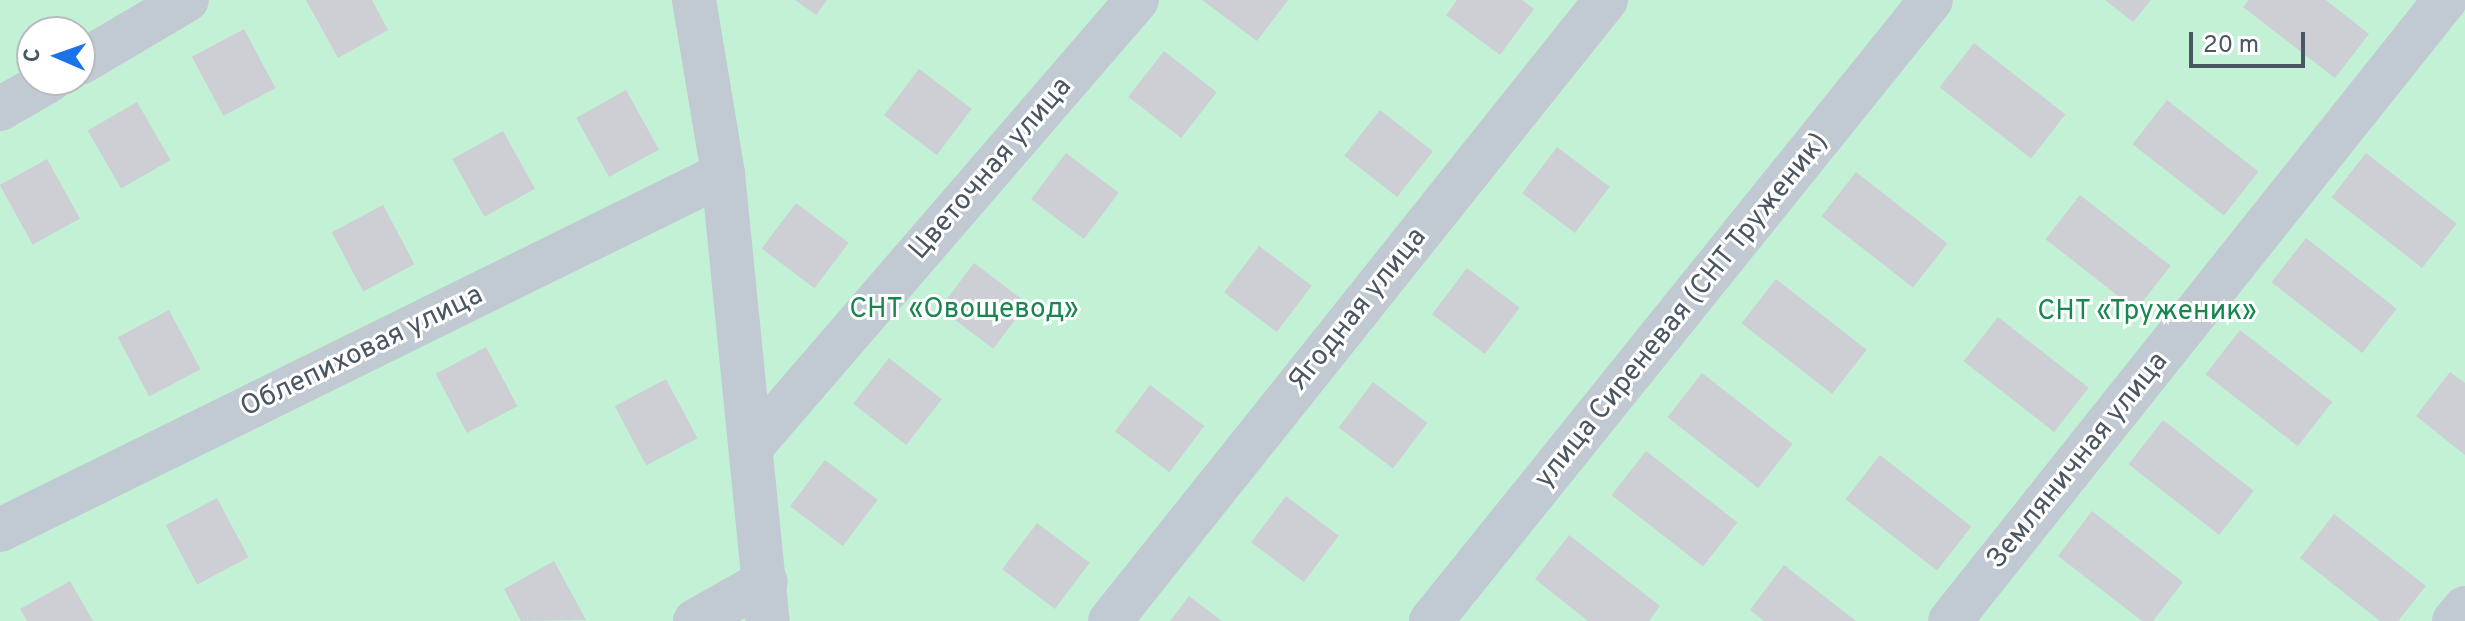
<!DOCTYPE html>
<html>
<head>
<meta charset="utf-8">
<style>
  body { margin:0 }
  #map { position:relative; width:2465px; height:621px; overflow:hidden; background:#f5f3f3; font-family:Overpass,sans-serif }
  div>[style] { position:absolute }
  .green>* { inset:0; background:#c3f1d5 }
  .building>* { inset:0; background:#cdcfd5; transform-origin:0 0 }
  .minor>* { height:44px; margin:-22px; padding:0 22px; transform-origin:22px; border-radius:22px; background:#c1cad2 }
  span { translate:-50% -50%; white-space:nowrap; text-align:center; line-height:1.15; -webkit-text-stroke:6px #fff; paint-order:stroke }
  .street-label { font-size:28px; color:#4a5661 }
  .park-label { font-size:28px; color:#17864f }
  .north { position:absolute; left:16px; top:16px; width:80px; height:80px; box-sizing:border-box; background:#fff; border:2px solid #b7bbc0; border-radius:50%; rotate:272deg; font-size:22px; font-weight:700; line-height:32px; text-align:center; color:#4a5661 }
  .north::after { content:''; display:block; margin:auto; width:28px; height:36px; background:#1a73e8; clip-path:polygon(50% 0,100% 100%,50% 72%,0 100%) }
  .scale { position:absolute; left:2189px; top:32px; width:116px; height:36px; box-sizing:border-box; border:4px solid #4a5661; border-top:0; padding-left:10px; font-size:24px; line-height:28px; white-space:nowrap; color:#4a5661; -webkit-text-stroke:6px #fff; paint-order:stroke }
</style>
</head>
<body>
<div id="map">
  <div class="green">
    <div style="clip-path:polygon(evenodd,0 0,2465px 0,2465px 621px,0 621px,0 0,32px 32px,80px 32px,80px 80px,32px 80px,32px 32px)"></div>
  </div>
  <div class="building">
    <div style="clip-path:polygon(306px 0,372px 0,388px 30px,338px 58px)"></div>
    <div style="clip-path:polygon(795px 0,827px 0,816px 15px)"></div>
    <div style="clip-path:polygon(1202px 0,1288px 0,1257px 41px)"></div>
    <div style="clip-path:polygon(1457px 0,1522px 0,1534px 9px,1500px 55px,1446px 15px)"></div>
    <div style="clip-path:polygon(2105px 0,2151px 0,2133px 22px)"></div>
    <div style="clip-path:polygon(2249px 0,2326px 0,2369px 34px,2335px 78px,2243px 7px)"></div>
    <div style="left:244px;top:29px;width:67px;height:59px;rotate:62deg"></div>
    <div style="left:1974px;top:43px;width:116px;height:56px;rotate:38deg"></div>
    <div style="left:1164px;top:51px;width:67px;height:58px;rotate:38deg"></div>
    <div style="left:919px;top:69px;width:66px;height:58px;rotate:37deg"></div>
    <div style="left:626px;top:90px;width:68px;height:57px;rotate:61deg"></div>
    <div style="left:2167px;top:100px;width:116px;height:56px;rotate:38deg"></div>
    <div style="left:137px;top:102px;width:67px;height:57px;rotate:60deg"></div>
    <div style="left:1380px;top:110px;width:67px;height:58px;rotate:38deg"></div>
    <div style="left:503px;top:131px;width:66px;height:58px;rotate:61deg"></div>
    <div style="left:1557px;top:147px;width:66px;height:58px;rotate:37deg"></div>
    <div style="left:1066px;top:153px;width:66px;height:58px;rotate:37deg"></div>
    <div style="left:2366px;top:153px;width:115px;height:56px;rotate:38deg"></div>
    <div style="left:47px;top:159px;width:68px;height:54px;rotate:61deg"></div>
    <div style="left:1856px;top:172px;width:116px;height:56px;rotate:38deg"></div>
    <div style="left:2080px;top:195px;width:115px;height:56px;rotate:38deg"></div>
    <div style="left:796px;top:203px;width:66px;height:57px;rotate:37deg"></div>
    <div style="left:383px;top:205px;width:67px;height:58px;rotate:62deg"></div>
    <div style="left:2306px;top:238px;width:115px;height:56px;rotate:38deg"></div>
    <div style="left:1259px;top:246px;width:66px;height:58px;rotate:37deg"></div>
    <div style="left:974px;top:263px;width:67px;height:57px;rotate:37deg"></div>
    <div style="left:1467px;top:268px;width:66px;height:58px;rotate:37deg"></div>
    <div style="left:1776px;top:279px;width:115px;height:56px;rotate:38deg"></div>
    <div style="left:169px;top:310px;width:67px;height:58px;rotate:62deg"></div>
    <div style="left:1998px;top:317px;width:115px;height:56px;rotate:38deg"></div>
    <div style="left:2240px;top:330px;width:117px;height:56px;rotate:38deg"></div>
    <div style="left:486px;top:347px;width:67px;height:57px;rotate:62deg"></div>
    <div style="left:889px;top:358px;width:67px;height:58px;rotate:38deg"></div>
    <div style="clip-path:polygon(2450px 372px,2465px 383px,2465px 455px,2416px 416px)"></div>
    <div style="left:1702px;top:373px;width:115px;height:56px;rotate:38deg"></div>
    <div style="left:666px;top:379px;width:67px;height:58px;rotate:62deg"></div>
    <div style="left:1373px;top:382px;width:68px;height:57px;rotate:37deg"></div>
    <div style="left:1150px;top:385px;width:68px;height:58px;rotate:37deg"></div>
    <div style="left:2163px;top:420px;width:115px;height:56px;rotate:38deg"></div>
    <div style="left:1646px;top:451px;width:116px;height:56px;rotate:38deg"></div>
    <div style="left:1880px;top:455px;width:116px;height:56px;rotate:38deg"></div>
    <div style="left:825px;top:460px;width:66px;height:58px;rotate:37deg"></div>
    <div style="left:1286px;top:496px;width:66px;height:58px;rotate:37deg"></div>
    <div style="left:217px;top:498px;width:67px;height:58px;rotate:62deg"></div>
    <div style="clip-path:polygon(2092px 511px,2183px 582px,2153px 621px,2142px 621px,2058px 556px)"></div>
    <div style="clip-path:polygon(2334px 514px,2426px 586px,2398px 621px,2380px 621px,2300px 558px)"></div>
    <div style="left:1037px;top:523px;width:66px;height:58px;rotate:37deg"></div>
    <div style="clip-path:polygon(1569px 535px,1660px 606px,1649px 621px,1588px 621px,1535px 579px)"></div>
    <div style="clip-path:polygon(554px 561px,586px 620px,521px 621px,504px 589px)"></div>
    <div style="clip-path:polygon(1784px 565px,1856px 621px,1764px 621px,1750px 610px)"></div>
    <div style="clip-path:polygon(70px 581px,93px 621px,27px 621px,20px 609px)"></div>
    <div style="clip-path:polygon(1189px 596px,1222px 621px,1170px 621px)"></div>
  </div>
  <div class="minor">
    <div style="left:694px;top:0;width:176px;rotate:80.5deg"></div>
    <div style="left:723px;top:174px;width:449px;rotate:84.3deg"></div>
    <div style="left:80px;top:63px;width:124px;rotate:-30.5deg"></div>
    <div style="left:0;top:109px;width:58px;rotate:-30.1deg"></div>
    <div style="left:752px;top:446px;width:589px;rotate:-49.2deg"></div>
    <div style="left:0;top:530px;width:806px;rotate:-26.22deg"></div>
    <div style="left:695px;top:621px;width:81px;rotate:-29.4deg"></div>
    <div style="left:1110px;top:621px;width:795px;rotate:-51.39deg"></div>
    <div style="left:1431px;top:621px;width:797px;rotate:-51.16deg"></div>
    <div style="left:1950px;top:621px;width:794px;rotate:-51.44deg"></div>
    <div style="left:2454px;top:621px;width:17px;rotate:-50deg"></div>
  </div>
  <div class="street-label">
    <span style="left:991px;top:169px;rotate:-49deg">Цветочная улица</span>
    <span style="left:1358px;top:310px;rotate:-51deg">Ягодная улица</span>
    <span style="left:1682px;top:311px;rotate:-51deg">улица Сиреневая (СНТ Труженик)</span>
    <span style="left:362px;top:352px;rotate:-26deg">Облепиховая улица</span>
    <span style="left:2078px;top:461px;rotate:-51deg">Земляничная улица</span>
  </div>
  <div class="park-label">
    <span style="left:964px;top:310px">СНТ «Овощевод»</span>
    <span style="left:2147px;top:312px">СНТ «Труженик»</span>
  </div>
  <div class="north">С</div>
  <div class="scale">20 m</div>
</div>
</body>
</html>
